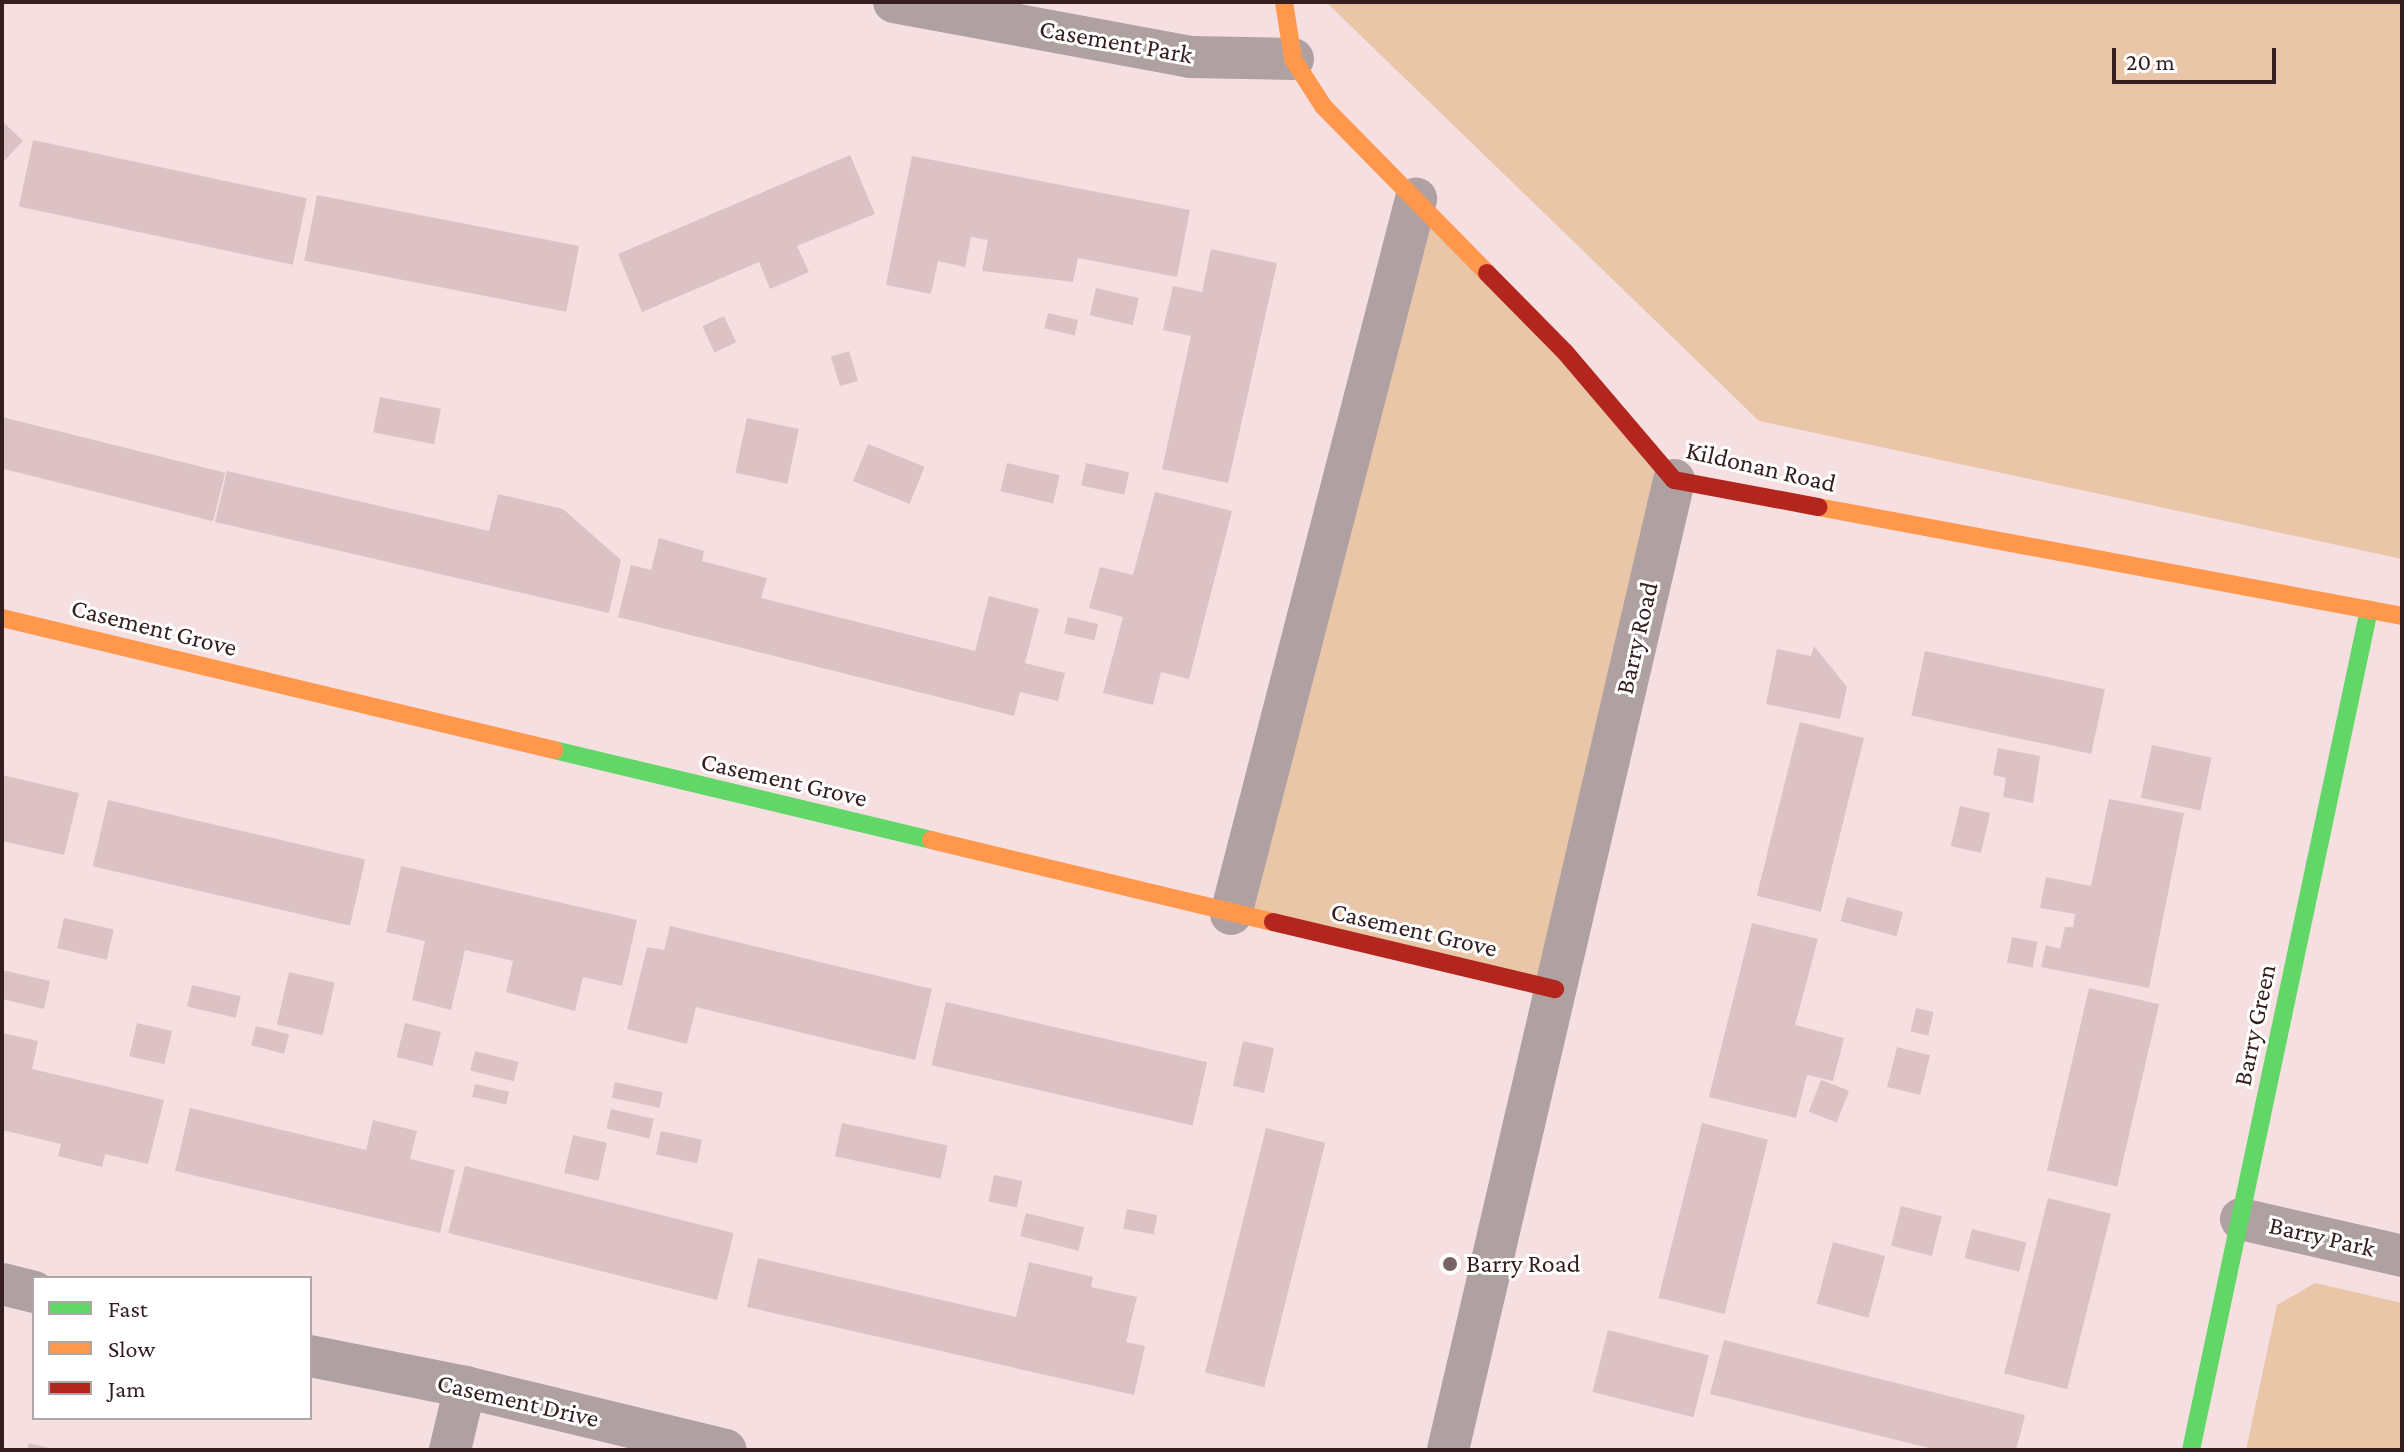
<!DOCTYPE html>
<html>
<head>
<meta charset="utf-8">
<style>
  body { margin:0 }
  #map { position:relative; width:2404px; height:1452px; overflow:hidden; background:#f5dfe1; font-family:"Crimson Pro",serif }
  div>[style] { position:absolute }
  .green>* { inset:0; background:#e9c6a7 }
  .building>* { inset:0; background:#ddc2c5; transform-origin:0 0 }
  .street>* { height:42px; margin:-21px; padding:0 21px; transform-origin:21px; border-radius:21px; background:#afa0a1 }
  .fast>* { height:18px; margin:-9px; padding:0 9px; transform-origin:9px; border-radius:9px; background:#63d668 }
  .slow>* { height:18px; margin:-9px; padding:0 9px; transform-origin:9px; border-radius:9px; background:#ff974d }
  .jam>* { height:18px; margin:-9px; padding:0 9px; transform-origin:9px; border-radius:9px; background:#b3261e }
  .dots>* { width:22px; height:22px; translate:-50% -50%; box-sizing:border-box; border:4px solid #fff; border-radius:50% }
  span { translate:-50% -50%; white-space:nowrap; text-align:center; line-height:1.15; -webkit-text-stroke:6px #fff; paint-order:stroke }
  .street-label { font-size:26px; color:#351e20 }
  .poi-label { font-size:26px; color:#351e20 }
  .left { translate:0 -50%; text-align:left }
  .frame { position:absolute; inset:0; border:4px solid #351e20; pointer-events:none }
  .legend { position:absolute; left:32px; top:1276px; width:280px; height:144px; box-sizing:border-box; background:#fff; border:2px solid #aea5a6; margin:0; padding:10px 14px; list-style:none; font-size:24px; color:#351e20 }
  .legend li { display:flex; align-items:center; gap:16px; height:40px }
  .legend b { width:40px; border:2px solid #aea5a6 }
  .scale { position:absolute; left:2112px; top:48px; width:164px; height:36px; box-sizing:border-box; border:4px solid #351e20; border-top:0; padding-left:10px; font-size:24px; line-height:28px; white-space:nowrap; color:#351e20; -webkit-text-stroke:6px #fff; paint-order:stroke }
</style>
</head>
<body>
<div id="map">
  <div class="green">
    <div style="clip-path:polygon(1326px 2px,2402px 2px,2402px 559px,1759px 421px)"></div>
    <div style="clip-path:polygon(1417px 202px,1672px 481px,1559px 990px,1231px 913px)"></div>
    <div style="clip-path:polygon(2315px 1283px,2402px 1303px,2402px 1450px,2246px 1450px,2277px 1305px)"></div>
  </div>
  <div class="building">
    <div style="clip-path:polygon(2px 121px,23px 141px,2px 163px)"></div>
    <div style="left:33px;top:140px;width:280px;height:68px;rotate:12deg"></div>
    <div style="clip-path:polygon(850px 155px,875px 214px,797px 246px,809px 272px,770px 289px,759px 262px,642px 312px,618px 254px)"></div>
    <div style="clip-path:polygon(912px 156px,1190px 210px,1177px 277px,1078px 258px,1073px 282px,982px 271px,988px 240px,971px 237px,965px 267px,938px 261px,931px 294px,886px 285px)"></div>
    <div style="left:317px;top:195px;width:267px;height:67px;rotate:11deg"></div>
    <div style="clip-path:polygon(1211px 249px,1277px 263px,1228px 483px,1162px 469px,1191px 336px,1163px 330px,1173px 286px,1202px 292px)"></div>
    <div style="left:1096px;top:288px;width:44px;height:28px;rotate:13deg"></div>
    <div style="left:1048px;top:313px;width:31px;height:16px;rotate:13deg"></div>
    <div style="left:724px;top:316px;width:29px;height:24px;rotate:65deg"></div>
    <div style="left:849px;top:351px;width:31px;height:19px;rotate:73deg"></div>
    <div style="left:380px;top:397px;width:62px;height:36px;rotate:11deg"></div>
    <div style="left:2px;top:417px;width:230px;height:50px;rotate:14deg"></div>
    <div style="left:747px;top:418px;width:53px;height:56px;rotate:12deg"></div>
    <div style="left:868px;top:444px;width:61px;height:40px;rotate:22deg"></div>
    <div style="left:1007px;top:463px;width:54px;height:29px;rotate:13deg"></div>
    <div style="left:1086px;top:463px;width:44px;height:23px;rotate:12deg"></div>
    <div style="clip-path:polygon(227px 471px,489px 531px,498px 494px,563px 509px,621px 560px,609px 613px,215px 522px)"></div>
    <div style="clip-path:polygon(1155px 492px,1232px 511px,1189px 679px,1161px 672px,1153px 705px,1103px 693px,1123px 617px,1089px 608px,1100px 567px,1133px 575px)"></div>
    <div style="clip-path:polygon(659px 538px,704px 551px,702px 561px,767px 578px,761px 598px,975px 651px,989px 596px,1039px 609px,1025px 663px,1065px 673px,1058px 701px,1020px 692px,1014px 716px,618px 617px,631px 565px,651px 570px)"></div>
    <div style="left:1068px;top:617px;width:31px;height:17px;rotate:13deg"></div>
    <div style="clip-path:polygon(1814px 646px,1847px 687px,1840px 719px,1766px 704px,1777px 649px,1811px 656px)"></div>
    <div style="left:1925px;top:651px;width:184px;height:66px;rotate:12deg"></div>
    <div style="left:1800px;top:722px;width:66px;height:179px;rotate:14deg"></div>
    <div style="left:2152px;top:745px;width:61px;height:54px;rotate:12deg"></div>
    <div style="clip-path:polygon(1998px 748px,2040px 756px,2033px 803px,2003px 797px,2006px 778px,1993px 775px)"></div>
    <div style="clip-path:polygon(2px 775px,79px 793px,64px 855px,2px 841px)"></div>
    <div style="clip-path:polygon(2109px 799px,2184px 813px,2149px 988px,2041px 967px,2046px 945px,2060px 949px,2065px 927px,2073px 927px,2075px 914px,2040px 908px,2046px 877px,2091px 886px)"></div>
    <div style="left:108px;top:800px;width:264px;height:68px;rotate:13deg"></div>
    <div style="left:1960px;top:806px;width:31px;height:41px;rotate:13deg"></div>
    <div style="clip-path:polygon(401px 866px,637px 920px,622px 986px,583px 977px,575px 1011px,506px 992px,513px 961px,465px 950px,451px 1010px,412px 1000px,425px 941px,386px 932px)"></div>
    <div style="left:1847px;top:897px;width:58px;height:25px;rotate:15deg"></div>
    <div style="left:64px;top:918px;width:51px;height:31px;rotate:13deg"></div>
    <div style="clip-path:polygon(1752px 923px,1818px 939px,1795px 1025px,1844px 1038px,1833px 1081px,1807px 1075px,1796px 1118px,1709px 1097px)"></div>
    <div style="clip-path:polygon(670px 926px,932px 989px,915px 1060px,696px 1007px,687px 1044px,627px 1029px,647px 947px,664px 950px)"></div>
    <div style="left:2012px;top:937px;width:26px;height:26px;rotate:11deg"></div>
    <div style="clip-path:polygon(2px 970px,50px 981px,44px 1009px,2px 999px)"></div>
    <div style="left:289px;top:972px;width:47px;height:54px;rotate:13deg"></div>
    <div style="left:192px;top:985px;width:50px;height:22px;rotate:13deg"></div>
    <div style="left:2089px;top:988px;width:72px;height:187px;rotate:13deg"></div>
    <div style="left:946px;top:1002px;width:268px;height:65px;rotate:13deg"></div>
    <div style="left:1916px;top:1008px;width:18px;height:24px;rotate:13deg"></div>
    <div style="left:137px;top:1023px;width:36px;height:34px;rotate:13deg"></div>
    <div style="left:405px;top:1023px;width:37px;height:35px;rotate:14deg"></div>
    <div style="left:256px;top:1026px;width:34px;height:20px;rotate:14deg"></div>
    <div style="clip-path:polygon(2px 1033px,38px 1041px,32px 1069px,164px 1100px,148px 1164px,105px 1154px,102px 1167px,58px 1156px,61px 1144px,2px 1130px)"></div>
    <div style="left:1243px;top:1041px;width:32px;height:46px;rotate:13deg"></div>
    <div style="left:1897px;top:1047px;width:34px;height:41px;rotate:14deg"></div>
    <div style="left:475px;top:1051px;width:45px;height:20px;rotate:14deg"></div>
    <div style="left:1821px;top:1080px;width:30px;height:34px;rotate:21deg"></div>
    <div style="left:615px;top:1082px;width:49px;height:16px;rotate:12deg"></div>
    <div style="left:475px;top:1084px;width:35px;height:13px;rotate:13deg"></div>
    <div style="clip-path:polygon(190px 1108px,366px 1150px,373px 1120px,417px 1131px,410px 1159px,455px 1170px,440px 1233px,175px 1171px)"></div>
    <div style="left:611px;top:1109px;width:44px;height:20px;rotate:13deg"></div>
    <div style="left:842px;top:1123px;width:108px;height:34px;rotate:12deg"></div>
    <div style="left:1702px;top:1123px;width:68px;height:180px;rotate:14deg"></div>
    <div style="left:1266px;top:1128px;width:61px;height:252px;rotate:14deg"></div>
    <div style="left:661px;top:1131px;width:42px;height:24px;rotate:12deg"></div>
    <div style="left:573px;top:1135px;width:35px;height:39px;rotate:13deg"></div>
    <div style="left:465px;top:1166px;width:277px;height:69px;rotate:14deg"></div>
    <div style="left:994px;top:1175px;width:29px;height:27px;rotate:12deg"></div>
    <div style="left:2048px;top:1198px;width:65px;height:181px;rotate:14deg"></div>
    <div style="left:1901px;top:1206px;width:42px;height:41px;rotate:14deg"></div>
    <div style="left:1127px;top:1209px;width:31px;height:20px;rotate:11deg"></div>
    <div style="left:1026px;top:1213px;width:60px;height:24px;rotate:14deg"></div>
    <div style="left:1972px;top:1229px;width:56px;height:30px;rotate:14deg"></div>
    <div style="left:1833px;top:1242px;width:54px;height:64px;rotate:15deg"></div>
    <div style="clip-path:polygon(758px 1258px,1016px 1317px,1029px 1262px,1093px 1277px,1091px 1287px,1137px 1297px,1126px 1342px,1145px 1346px,1134px 1395px,747px 1307px)"></div>
    <div style="left:1608px;top:1330px;width:104px;height:64px;rotate:14deg"></div>
    <div style="clip-path:polygon(1724px 1340px,2025px 1415px,2016px 1450px,1937px 1450px,1710px 1394px)"></div>
    <div style="clip-path:polygon(29px 1443px,53px 1449px,53px 1450px,27px 1450px)"></div>
  </div>
  <div class="street">
    <div style="left:894px;top:2px;width:301px;rotate:10.5deg"></div>
    <div style="left:1190px;top:57px;width:103px;rotate:1.1deg"></div>
    <div style="left:1231px;top:914px;width:739px;rotate:-75.49deg"></div>
    <div style="left:2241px;top:1219px;width:165px;rotate:12.9deg"></div>
    <div style="left:2px;top:1284px;width:33px;rotate:14deg"></div>
    <div style="left:310px;top:1356px;width:158px;rotate:11.3deg"></div>
    <div style="left:465px;top:1387px;width:268px;rotate:13.6deg"></div>
    <div style="left:450px;top:1450px;width:65px;rotate:-76.6deg"></div>
    <div style="left:1448px;top:1450px;width:996px;rotate:-76.88deg"></div>
  </div>
  <div class="fast">
    <div style="left:554px;top:750px;width:388px;rotate:13.4deg"></div>
    <div style="left:2191px;top:1450px;width:859px;rotate:-78.04deg"></div>
  </div>
  <div class="slow">
    <div style="left:1284px;top:2px;width:58px;rotate:81deg"></div>
    <div style="left:1293px;top:59px;width:56px;rotate:57.4deg"></div>
    <div style="left:1323px;top:106px;width:234px;rotate:45.5deg"></div>
    <div style="left:1818px;top:507px;width:594px;rotate:10.57deg"></div>
    <div style="left:2px;top:618px;width:568px;rotate:13.45deg"></div>
    <div style="left:931px;top:840px;width:352px;rotate:13.5deg"></div>
  </div>
  <div class="jam">
    <div style="left:1487px;top:273px;width:111px;rotate:45.4deg"></div>
    <div style="left:1565px;top:352px;width:168px;rotate:49.6deg"></div>
    <div style="left:1674px;top:480px;width:147px;rotate:10.6deg"></div>
    <div style="left:1273px;top:922px;width:290px;rotate:13.4deg"></div>
  </div>
  <div class="dots">
    <div style="left:1450px;top:1264px;background:#786264"></div>
  </div>
  <div class="street-label">
    <span style="left:1116px;top:42px;rotate:10deg">Casement Park</span>
    <span style="left:1761px;top:467px;rotate:13deg">Kildonan Road</span>
    <span style="left:154px;top:628px;rotate:14deg">Casement Grove</span>
    <span style="left:1637px;top:638px;rotate:-77deg">Barry Road</span>
    <span style="left:784px;top:780px;rotate:13deg">Casement Grove</span>
    <span style="left:1414px;top:930px;rotate:13deg">Casement Grove</span>
    <span style="left:2255px;top:1025px;rotate:-78deg">Barry Green</span>
    <span style="left:2322px;top:1237px;rotate:13deg">Barry Park</span>
    <span style="left:518px;top:1401px;rotate:13deg">Casement Drive</span>
  </div>
  <div class="poi-label">
    <span class="left" style="left:1466px;top:1264px">Barry Road</span>
  </div>
  <div class="frame"></div>
  <ul class="legend">
  <li><b style="height:10px;background:#63d668"></b>Fast</li>
  <li><b style="height:10px;background:#ff974d"></b>Slow</li>
  <li><b style="height:10px;background:#b3261e"></b>Jam</li>
  </ul>
  <div class="scale">20 m</div>
</div>
</body>
</html>
